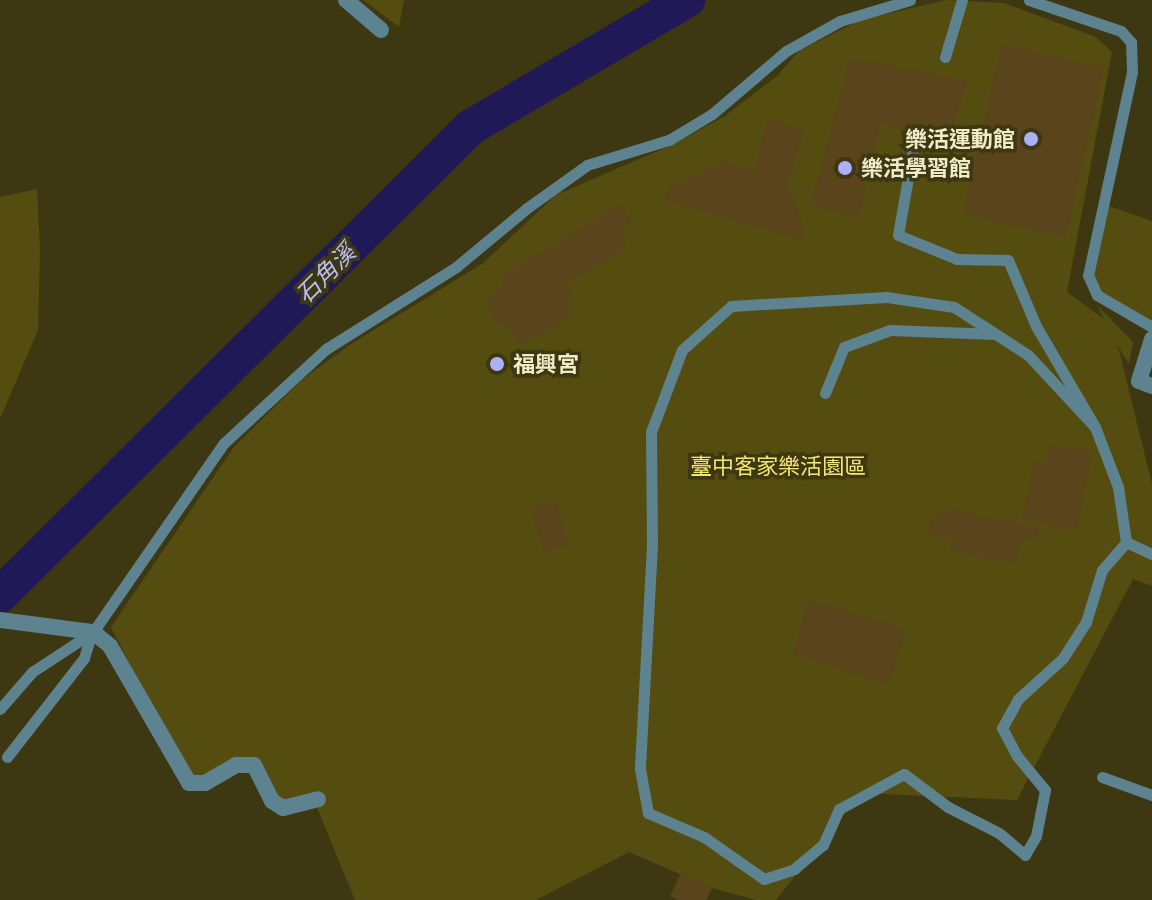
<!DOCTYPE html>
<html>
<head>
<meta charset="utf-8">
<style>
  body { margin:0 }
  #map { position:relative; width:1152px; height:900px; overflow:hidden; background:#3d3811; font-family:Barlow,"Noto Sans TC",sans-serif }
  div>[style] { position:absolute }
  .green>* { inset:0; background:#554d0f }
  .river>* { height:36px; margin:-18px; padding:0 18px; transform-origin:18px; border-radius:18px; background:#201957 }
  .building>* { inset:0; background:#59441b; transform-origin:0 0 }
  .lane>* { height:11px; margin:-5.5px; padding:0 5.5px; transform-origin:5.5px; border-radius:5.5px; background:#5d8391 }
  .street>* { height:16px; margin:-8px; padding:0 8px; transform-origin:8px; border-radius:8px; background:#5d8391 }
  .dots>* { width:22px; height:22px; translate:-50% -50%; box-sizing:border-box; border:4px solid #3d3811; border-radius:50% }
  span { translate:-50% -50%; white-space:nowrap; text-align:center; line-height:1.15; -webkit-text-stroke:7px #3d3811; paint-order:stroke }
  .poi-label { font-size:22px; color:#f1ecc8; font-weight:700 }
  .right { translate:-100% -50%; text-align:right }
  .left { translate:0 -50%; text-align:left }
  .park-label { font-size:22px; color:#f5e572 }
  .water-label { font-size:24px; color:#babef9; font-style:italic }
</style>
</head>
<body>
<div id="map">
  <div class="green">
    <div style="clip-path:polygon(363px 0,404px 0,399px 27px)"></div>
    <div style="clip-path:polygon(946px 0,1004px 3px,1096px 37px,1112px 52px,1067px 292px,1104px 319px,1097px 305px,1133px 342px,1129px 364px,1118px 346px,1152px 484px,1152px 586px,1133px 579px,1017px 800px,861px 793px,776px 900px,756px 900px,712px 888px,629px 852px,536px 900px,355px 900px,311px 793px,277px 801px,254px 758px,188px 780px,111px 627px,234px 447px,303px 379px,351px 344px,482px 264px,556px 195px,674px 144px,725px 116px,777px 76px,799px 51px,860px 20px)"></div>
    <div style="clip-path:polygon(37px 189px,40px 251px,38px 330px,0 419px,0 197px)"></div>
    <div style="clip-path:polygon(1103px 204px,1152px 221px,1152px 327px,1097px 295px,1088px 275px)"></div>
  </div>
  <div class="river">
    <div style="left:0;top:595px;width:664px;rotate:-44.82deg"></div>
    <div style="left:471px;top:127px;width:251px;rotate:-30.5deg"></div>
  </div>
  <div class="building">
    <div style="left:1002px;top:44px;width:105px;height:174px;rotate:13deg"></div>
    <div style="clip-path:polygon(850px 58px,968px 81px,951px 128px,936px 133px,880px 124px,858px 218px,811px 204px)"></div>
    <div style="clip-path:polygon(767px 119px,804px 130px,787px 185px,805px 227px,802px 239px,665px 201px,668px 186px,725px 162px,755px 171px)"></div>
    <div style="clip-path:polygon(622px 204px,631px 222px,618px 229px,627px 242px,623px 251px,567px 284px,574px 297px,567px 305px,573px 316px,520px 345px,505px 322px,497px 323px,485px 302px,505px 286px,500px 277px)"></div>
    <div style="clip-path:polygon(1050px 444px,1092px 452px,1076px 531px,1022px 520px,1034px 460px,1046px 462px)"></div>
    <div style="left:555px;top:500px;width:47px;height:26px;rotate:73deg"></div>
    <div style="clip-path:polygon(955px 511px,1038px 527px,1039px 538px,1020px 539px,1015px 564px,950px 551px,953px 539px,928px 534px,932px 515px)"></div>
    <div style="left:809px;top:600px;width:101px;height:57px;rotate:17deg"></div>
    <div style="clip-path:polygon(681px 873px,712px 888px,706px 900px,678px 900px,670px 896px)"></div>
  </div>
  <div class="lane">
    <div style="left:1029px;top:0;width:97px;rotate:18.6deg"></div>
    <div style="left:1121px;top:31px;width:15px;rotate:48deg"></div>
    <div style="left:1131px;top:42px;width:30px;rotate:88deg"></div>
    <div style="left:1132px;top:72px;width:208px;rotate:102.2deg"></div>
    <div style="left:1088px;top:275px;width:22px;rotate:66deg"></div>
    <div style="left:1097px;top:295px;width:64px;rotate:30.2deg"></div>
    <div style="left:945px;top:57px;width:59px;rotate:-73.4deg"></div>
    <div style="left:913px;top:149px;width:87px;rotate:99.9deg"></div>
    <div style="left:898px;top:235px;width:64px;rotate:22.1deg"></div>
    <div style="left:957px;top:259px;width:51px;rotate:1.1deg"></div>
    <div style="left:1008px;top:260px;width:72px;rotate:67deg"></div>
    <div style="left:1036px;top:326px;width:117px;rotate:59.7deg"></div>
    <div style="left:1095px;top:427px;width:64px;rotate:69deg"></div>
    <div style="left:1118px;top:487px;width:56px;rotate:81.7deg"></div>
    <div style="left:1126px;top:542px;width:29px;rotate:25deg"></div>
    <div style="left:825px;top:393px;width:50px;rotate:-67.6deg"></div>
    <div style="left:844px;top:347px;width:49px;rotate:-20.3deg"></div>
    <div style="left:890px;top:330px;width:105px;rotate:2.2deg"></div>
    <div style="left:1095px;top:427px;width:98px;rotate:-132.9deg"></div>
    <div style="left:1028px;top:355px;width:88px;rotate:-147deg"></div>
    <div style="left:954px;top:307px;width:69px;rotate:-171.6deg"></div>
    <div style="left:886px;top:297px;width:155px;rotate:176.7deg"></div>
    <div style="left:731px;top:306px;width:66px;rotate:138.1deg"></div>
    <div style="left:682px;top:350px;width:88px;rotate:110.7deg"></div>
    <div style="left:651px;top:432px;width:113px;rotate:89.5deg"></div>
    <div style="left:652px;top:545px;width:224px;rotate:93.1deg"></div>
    <div style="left:640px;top:769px;width:45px;rotate:79.7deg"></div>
    <div style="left:648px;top:813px;width:61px;rotate:23.2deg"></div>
    <div style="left:704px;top:837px;width:73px;rotate:35deg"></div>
    <div style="left:764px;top:879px;width:32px;rotate:-18deg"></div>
    <div style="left:794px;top:869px;width:38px;rotate:-40deg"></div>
    <div style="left:823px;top:845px;width:39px;rotate:-66deg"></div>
    <div style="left:839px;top:809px;width:74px;rotate:-28.3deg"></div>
    <div style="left:904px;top:774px;width:55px;rotate:36.9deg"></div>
    <div style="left:948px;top:807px;width:57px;rotate:27deg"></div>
    <div style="left:999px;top:833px;width:34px;rotate:40deg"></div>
    <div style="left:1025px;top:855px;width:22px;rotate:-60deg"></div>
    <div style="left:1036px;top:836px;width:47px;rotate:-78.9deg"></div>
    <div style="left:1045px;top:790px;width:44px;rotate:-129.5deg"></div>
    <div style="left:1017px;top:756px;width:32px;rotate:-118deg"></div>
    <div style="left:1002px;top:728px;width:33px;rotate:-61deg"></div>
    <div style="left:1018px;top:699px;width:61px;rotate:-42.3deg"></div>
    <div style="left:1063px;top:658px;width:43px;rotate:-57.4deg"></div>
    <div style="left:1086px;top:622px;width:54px;rotate:-72.9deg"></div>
    <div style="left:1102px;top:570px;width:37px;rotate:-49deg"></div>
    <div style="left:0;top:709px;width:49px;rotate:-49.1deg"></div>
    <div style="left:32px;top:672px;width:73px;rotate:-33.3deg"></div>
    <div style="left:93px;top:632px;width:230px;rotate:-55.3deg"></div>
    <div style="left:224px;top:443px;width:139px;rotate:-42.7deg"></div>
    <div style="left:326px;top:349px;width:154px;rotate:-32.2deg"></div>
    <div style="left:456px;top:267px;width:92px;rotate:-39.7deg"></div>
    <div style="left:527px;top:208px;width:74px;rotate:-35.6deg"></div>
    <div style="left:587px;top:165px;width:86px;rotate:-17deg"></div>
    <div style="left:669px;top:140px;width:50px;rotate:-31.2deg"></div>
    <div style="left:712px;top:114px;width:97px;rotate:-40.4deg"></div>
    <div style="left:786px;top:51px;width:62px;rotate:-29.1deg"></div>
    <div style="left:840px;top:21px;width:73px;rotate:-16.7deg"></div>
    <div style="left:7px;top:757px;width:125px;rotate:-52.1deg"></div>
    <div style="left:84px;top:658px;width:27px;rotate:-73deg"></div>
    <div style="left:1102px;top:777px;width:53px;rotate:19.8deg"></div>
  </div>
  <div class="street">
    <div style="left:346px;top:0;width:46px;rotate:40.6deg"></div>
    <div style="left:1152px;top:339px;width:44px;rotate:107.2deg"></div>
    <div style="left:1139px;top:381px;width:14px;rotate:21deg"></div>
    <div style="left:0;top:620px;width:94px;rotate:7.4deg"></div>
    <div style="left:93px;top:632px;width:22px;rotate:39deg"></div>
    <div style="left:110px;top:646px;width:158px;rotate:60deg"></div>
    <div style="left:189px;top:783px;width:16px"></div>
    <div style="left:205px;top:783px;width:36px;rotate:-30deg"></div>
    <div style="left:236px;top:765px;width:18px"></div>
    <div style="left:254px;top:765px;width:40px;rotate:63.4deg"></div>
    <div style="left:272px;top:801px;width:13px;rotate:32deg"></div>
    <div style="left:283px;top:808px;width:36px;rotate:-14deg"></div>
  </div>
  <div class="dots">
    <div style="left:1031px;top:139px;background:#abaffb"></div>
    <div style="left:845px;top:168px;background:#abaffb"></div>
    <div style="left:497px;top:364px;background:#abaffb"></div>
  </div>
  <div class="poi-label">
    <span class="right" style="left:1015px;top:139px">樂活運動館</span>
    <span class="left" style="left:861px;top:168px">樂活學習館</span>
    <span class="left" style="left:513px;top:364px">福興宮</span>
  </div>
  <div class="park-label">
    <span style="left:778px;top:466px">臺中客家樂活園區</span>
  </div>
  <div class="water-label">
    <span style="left:325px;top:273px;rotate:-45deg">石角溪</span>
  </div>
</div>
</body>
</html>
